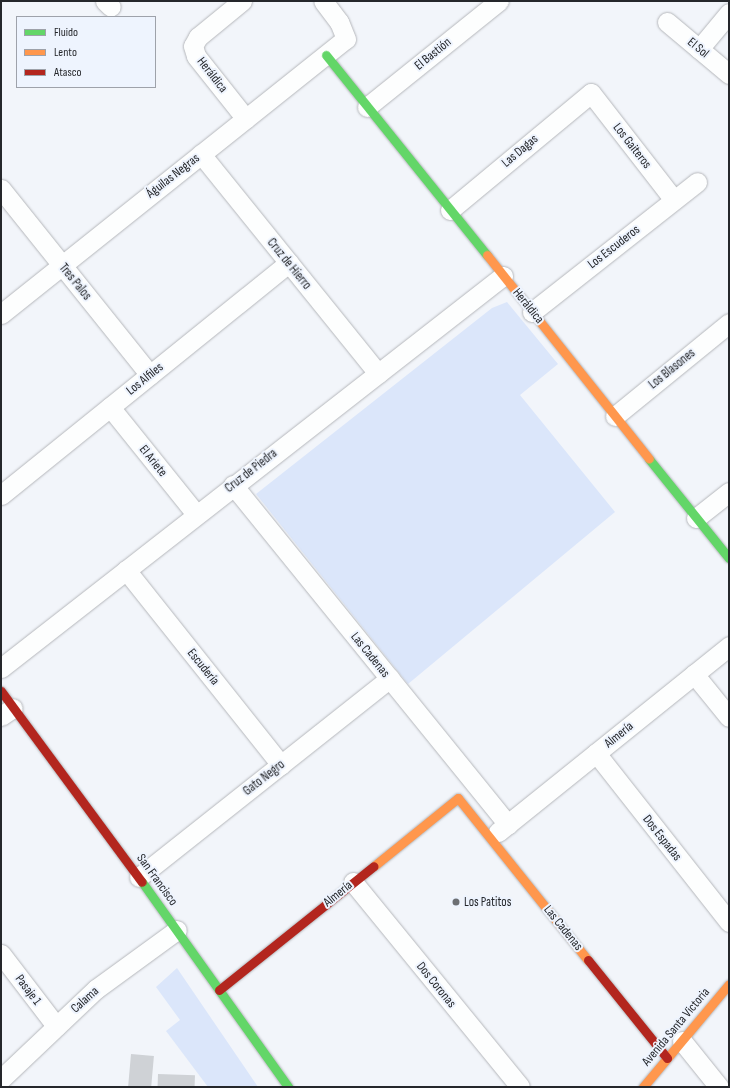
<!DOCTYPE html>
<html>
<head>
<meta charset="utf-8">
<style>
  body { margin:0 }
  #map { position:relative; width:730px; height:1088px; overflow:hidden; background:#f2f5fa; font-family:"Sofia Sans Condensed",sans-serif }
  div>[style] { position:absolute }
  .green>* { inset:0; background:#dbe6fa }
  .building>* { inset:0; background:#cfd2d6; transform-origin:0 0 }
  .roads { filter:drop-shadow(0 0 1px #b5b7bb) drop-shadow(0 0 1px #b5b7bb) }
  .street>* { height:19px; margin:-9.5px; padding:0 9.5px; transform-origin:9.5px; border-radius:9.5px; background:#fdfefe }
  .fast>* { height:9px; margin:-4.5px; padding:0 4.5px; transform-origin:4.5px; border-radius:4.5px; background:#63d668 }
  .slow>* { height:9px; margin:-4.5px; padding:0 4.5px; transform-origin:4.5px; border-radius:4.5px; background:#ff974d }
  .jam>* { height:9px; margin:-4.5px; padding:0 4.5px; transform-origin:4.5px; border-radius:4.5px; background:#b3261e }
  .dots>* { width:11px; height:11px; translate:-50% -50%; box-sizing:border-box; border:2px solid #eef4fe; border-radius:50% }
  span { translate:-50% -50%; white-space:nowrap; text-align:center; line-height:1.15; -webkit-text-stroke:4px #eef4fe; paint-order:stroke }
  .street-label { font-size:13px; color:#25272b }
  .poi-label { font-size:13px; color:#25272b }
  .left { translate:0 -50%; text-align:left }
  .frame { position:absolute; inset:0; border:2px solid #25272b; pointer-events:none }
  .legend { position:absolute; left:16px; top:16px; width:140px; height:72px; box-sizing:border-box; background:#eef4fe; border:1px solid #9ea2aa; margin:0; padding:5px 7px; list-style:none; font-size:12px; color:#25272b }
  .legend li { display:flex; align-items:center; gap:8px; height:20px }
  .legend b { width:20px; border:1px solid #9ea2aa }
</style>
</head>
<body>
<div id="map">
  <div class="green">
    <div style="clip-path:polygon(507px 302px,558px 364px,520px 395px,615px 512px,408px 684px,256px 494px,492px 308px)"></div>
    <div style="clip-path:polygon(177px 968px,258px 1087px,208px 1087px,166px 1031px,180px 1020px,156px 987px)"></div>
  </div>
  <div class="building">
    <div style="left:131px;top:1054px;width:23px;height:33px;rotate:5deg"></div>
    <div style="left:158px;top:1074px;width:37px;height:13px;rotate:2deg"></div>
  </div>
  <div class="roads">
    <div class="street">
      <div style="left:105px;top:1px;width:8px;rotate:45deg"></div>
      <div style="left:242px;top:1px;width:57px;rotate:140.7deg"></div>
      <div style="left:198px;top:37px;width:10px;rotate:119deg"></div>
      <div style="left:193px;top:46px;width:10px;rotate:73deg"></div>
      <div style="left:196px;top:56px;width:80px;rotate:51.6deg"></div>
      <div style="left:667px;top:22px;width:81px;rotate:40deg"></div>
      <div style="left:699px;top:49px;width:47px;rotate:-50.2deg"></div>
      <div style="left:367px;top:107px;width:169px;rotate:-38.8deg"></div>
      <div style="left:201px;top:154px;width:282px;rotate:51.1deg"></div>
      <div style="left:1px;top:189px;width:238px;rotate:51.3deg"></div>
      <div style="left:450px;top:210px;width:183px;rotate:-39.7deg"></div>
      <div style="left:591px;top:93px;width:135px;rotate:52.2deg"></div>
      <div style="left:532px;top:312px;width:210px;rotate:-38.2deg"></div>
      <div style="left:1px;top:314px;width:441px;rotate:-38.6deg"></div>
      <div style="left:346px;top:39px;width:18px;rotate:-112deg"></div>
      <div style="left:339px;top:22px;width:26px;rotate:-127deg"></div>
      <div style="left:110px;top:407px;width:137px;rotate:51.2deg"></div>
      <div style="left:615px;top:416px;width:147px;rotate:-39.2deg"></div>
      <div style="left:233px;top:485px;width:437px;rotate:51deg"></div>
      <div style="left:1px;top:495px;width:370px;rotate:-38.9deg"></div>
      <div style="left:696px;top:518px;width:42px;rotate:-38.2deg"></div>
      <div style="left:126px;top:570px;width:249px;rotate:51.5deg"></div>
      <div style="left:1px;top:668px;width:637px;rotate:-37.99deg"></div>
      <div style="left:694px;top:674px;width:55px;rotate:50.9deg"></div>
      <div style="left:1px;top:716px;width:14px;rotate:-34deg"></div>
      <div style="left:596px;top:753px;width:215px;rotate:51.8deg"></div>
      <div style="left:498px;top:832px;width:297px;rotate:-38.8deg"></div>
      <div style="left:139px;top:877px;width:320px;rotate:-38.4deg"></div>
      <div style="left:353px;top:882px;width:264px;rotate:50.8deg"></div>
      <div style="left:1px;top:954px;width:91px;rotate:52.6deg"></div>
      <div style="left:682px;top:1041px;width:59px;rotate:51.2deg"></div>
      <div style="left:1px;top:1079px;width:131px;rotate:-43.5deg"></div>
      <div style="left:96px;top:989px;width:100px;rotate:-36.1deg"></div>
    </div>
    <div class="fast">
      <div style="left:326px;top:55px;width:257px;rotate:51.2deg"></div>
      <div style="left:649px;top:459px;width:127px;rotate:51.1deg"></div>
      <div style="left:142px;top:882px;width:252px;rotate:54.5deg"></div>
    </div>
    <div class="slow">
      <div style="left:487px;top:255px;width:260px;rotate:51.5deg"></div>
      <div style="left:374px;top:866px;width:108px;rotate:-39deg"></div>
      <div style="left:458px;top:798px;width:208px;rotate:51.3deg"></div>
      <div style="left:643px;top:1087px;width:134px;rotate:-50.1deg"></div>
    </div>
    <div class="jam">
      <div style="left:1px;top:691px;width:237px;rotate:53.6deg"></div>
      <div style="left:588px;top:960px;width:126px;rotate:51.1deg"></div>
      <div style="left:219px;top:990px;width:198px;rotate:-38.7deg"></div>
    </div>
  </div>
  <div class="dots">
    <div style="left:456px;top:902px;background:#6d6f73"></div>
  </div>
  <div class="street-label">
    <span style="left:698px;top:48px;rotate:40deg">El Sol</span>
    <span style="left:433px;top:54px;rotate:-39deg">El Bastión</span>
    <span style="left:212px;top:75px;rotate:52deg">Heráldica</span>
    <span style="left:632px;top:146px;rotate:52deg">Los Gaiteros</span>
    <span style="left:520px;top:151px;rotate:-40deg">Las Dagas</span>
    <span style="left:173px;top:176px;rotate:-38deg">Águilas Negras</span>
    <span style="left:614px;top:247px;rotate:-38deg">Los Escuderos</span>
    <span style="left:289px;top:264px;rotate:51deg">Cruz de Hierro</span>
    <span style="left:75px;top:282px;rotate:51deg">Tres Palos</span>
    <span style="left:528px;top:306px;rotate:51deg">Heráldica</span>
    <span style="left:672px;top:369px;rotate:-39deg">Los Blasones</span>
    <span style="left:145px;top:379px;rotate:-39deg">Los Alfiles</span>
    <span style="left:153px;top:461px;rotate:51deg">El Ariete</span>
    <span style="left:251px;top:471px;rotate:-38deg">Cruz de Piedra</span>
    <span style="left:370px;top:655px;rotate:51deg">Las Cadenas</span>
    <span style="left:203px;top:667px;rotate:51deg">Escudería</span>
    <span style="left:619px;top:735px;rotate:-39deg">Almería</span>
    <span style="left:264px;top:778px;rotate:-38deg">Gato Negro</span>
    <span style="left:662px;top:838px;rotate:52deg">Dos Espadas</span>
    <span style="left:157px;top:880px;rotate:54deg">San Francisco</span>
    <span style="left:338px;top:894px;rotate:-39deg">Almería</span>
    <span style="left:563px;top:928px;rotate:51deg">Las Cadenas</span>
    <span style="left:436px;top:985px;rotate:51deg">Dos Coronas</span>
    <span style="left:28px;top:990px;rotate:53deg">Pasaje 1</span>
    <span style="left:85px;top:1000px;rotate:-42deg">Calama</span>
    <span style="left:676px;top:1027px;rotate:-50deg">Avenida Santa Victoria</span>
  </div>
  <div class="poi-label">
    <span class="left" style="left:464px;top:902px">Los Patitos</span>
  </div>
  <div class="frame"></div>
  <ul class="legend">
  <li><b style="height:5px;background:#63d668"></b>Fluido</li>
  <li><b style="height:5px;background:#ff974d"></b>Lento</li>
  <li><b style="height:5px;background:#b3261e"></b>Atasco</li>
  </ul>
</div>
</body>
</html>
